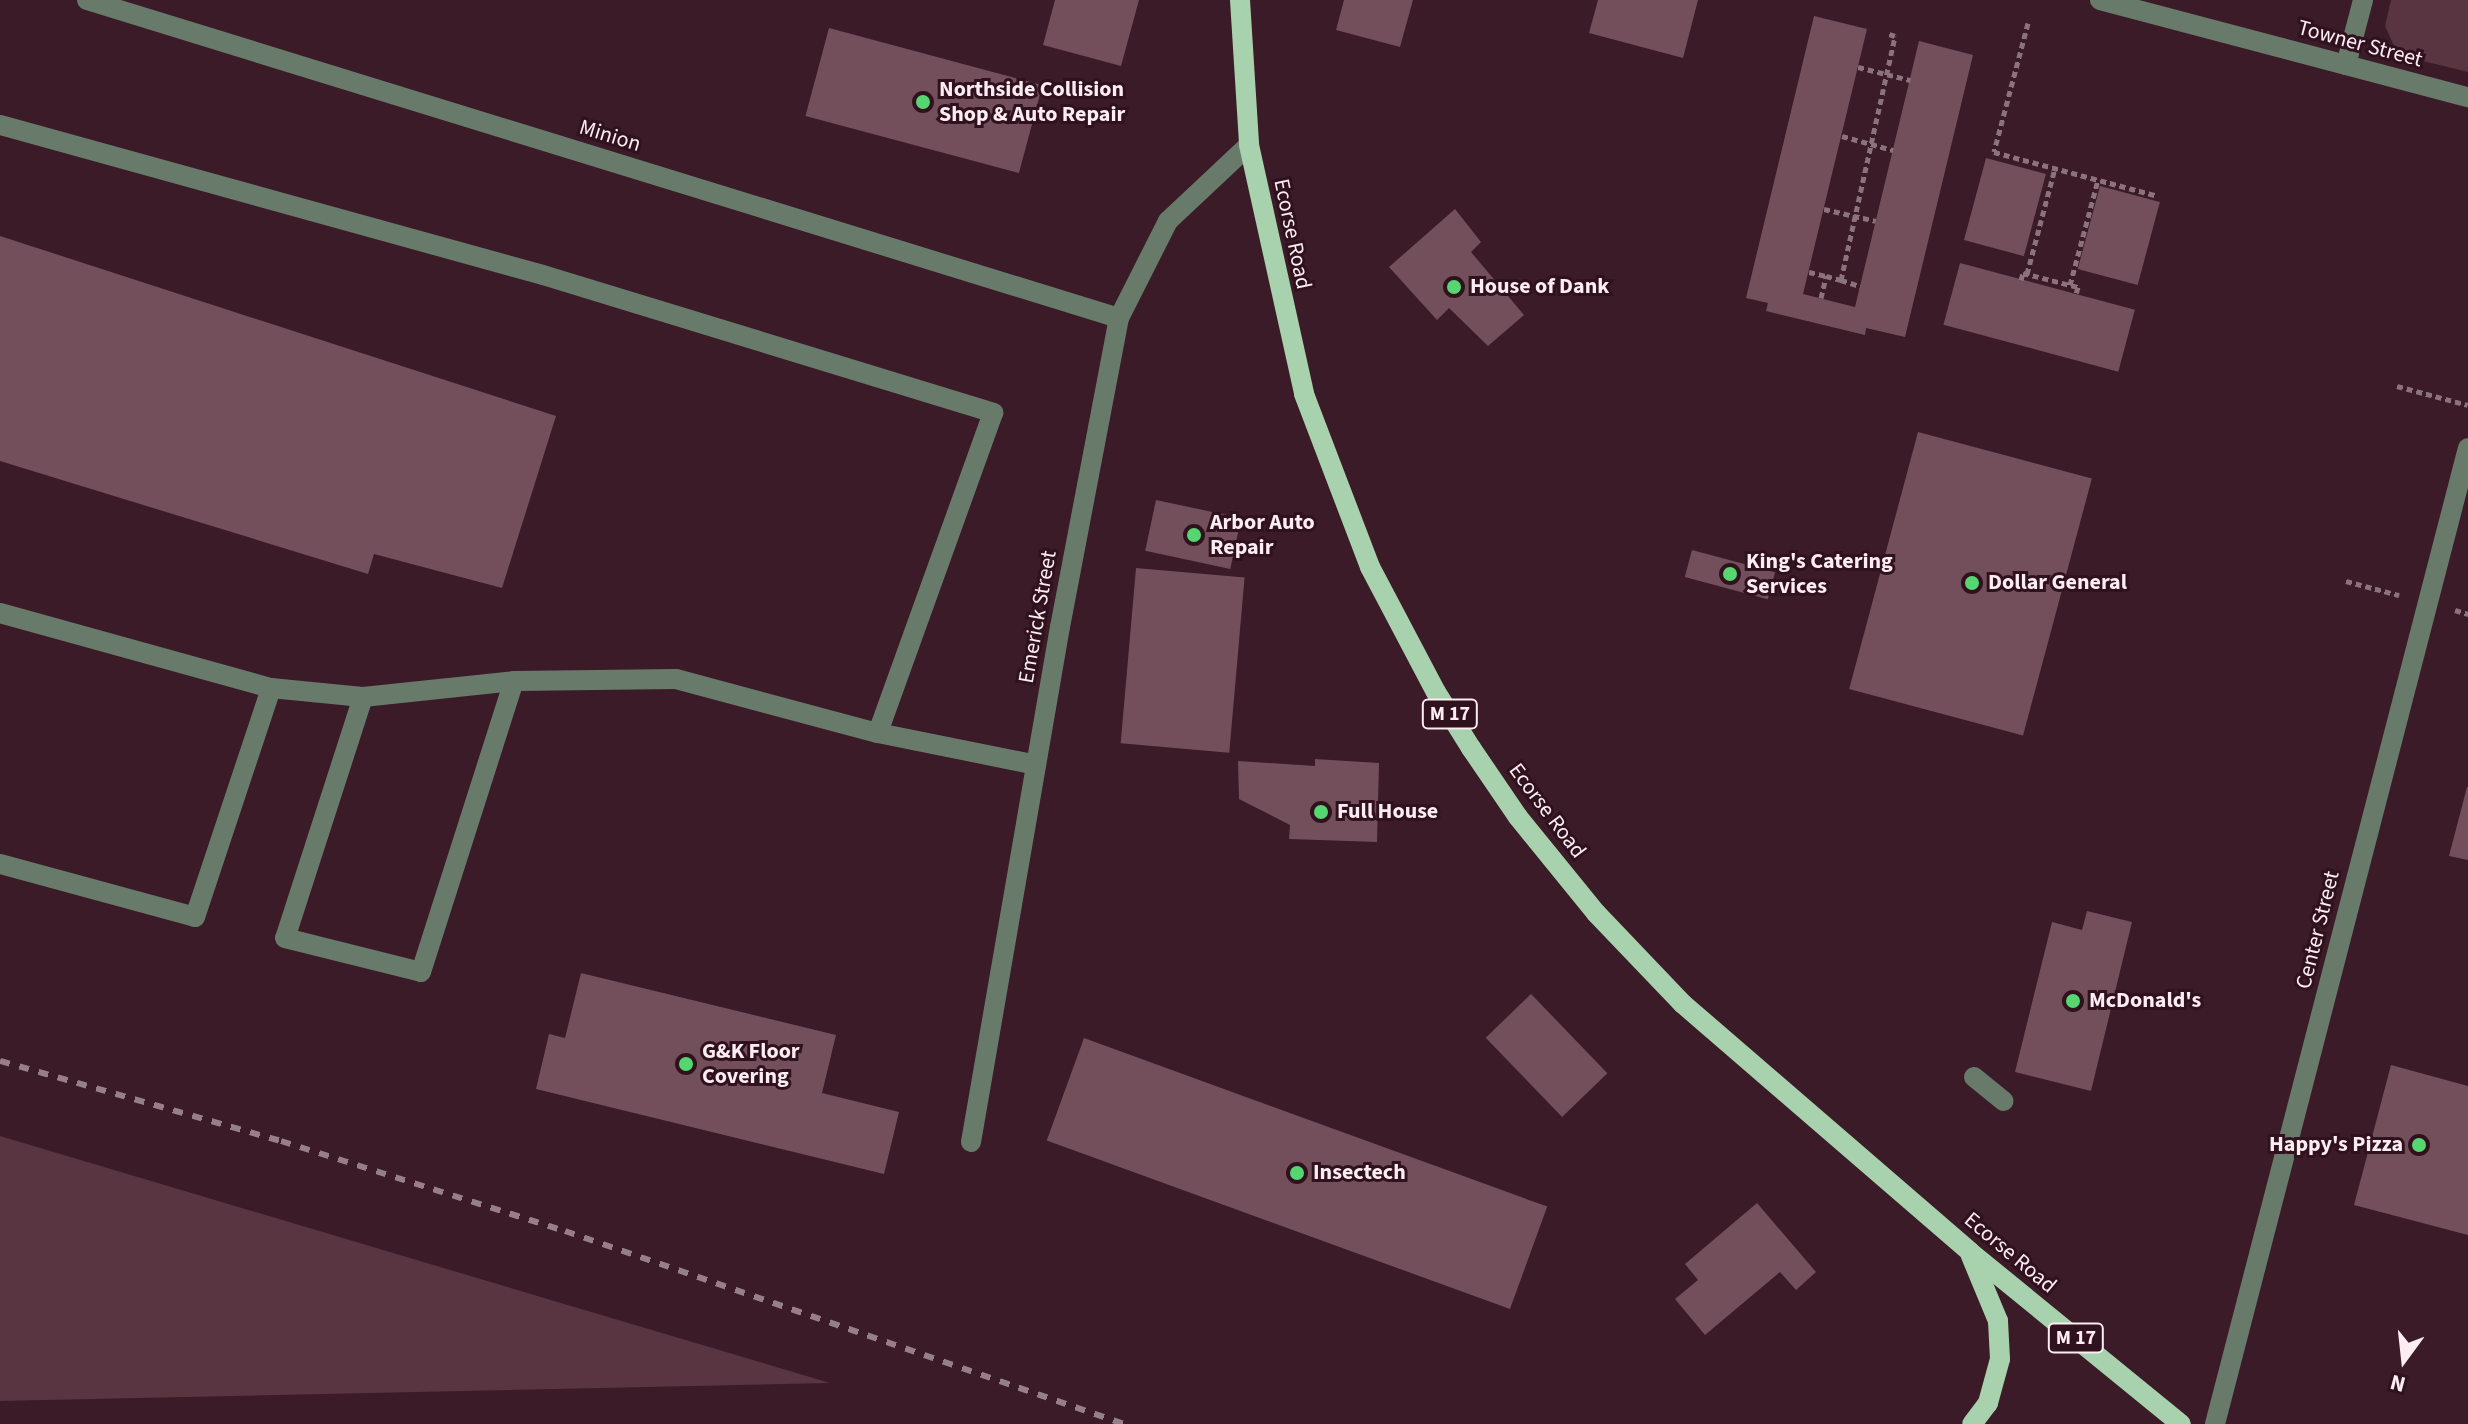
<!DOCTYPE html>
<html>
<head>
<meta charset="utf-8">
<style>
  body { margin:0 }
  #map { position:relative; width:2468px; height:1424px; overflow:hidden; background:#3a1b27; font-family:"Source Sans 3",sans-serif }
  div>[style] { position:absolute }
  .green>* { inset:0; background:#593441 }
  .building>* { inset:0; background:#724f5b; transform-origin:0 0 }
  .path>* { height:5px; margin-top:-2.5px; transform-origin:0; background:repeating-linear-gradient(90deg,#8b727b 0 6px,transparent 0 10px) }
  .minor>* { height:20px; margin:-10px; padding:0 10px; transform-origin:10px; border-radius:10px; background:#687b6a }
  .major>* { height:20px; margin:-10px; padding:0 10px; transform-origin:10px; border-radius:10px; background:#a8d1ad }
  .rail>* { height:6px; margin-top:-3px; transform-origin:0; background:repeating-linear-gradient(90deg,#977f88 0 10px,transparent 0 20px) }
  .dots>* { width:22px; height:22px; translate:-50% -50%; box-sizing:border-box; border:4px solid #2f121d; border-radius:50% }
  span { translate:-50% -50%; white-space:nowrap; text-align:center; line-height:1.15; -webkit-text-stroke:6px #2f121d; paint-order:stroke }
  .shield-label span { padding:2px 6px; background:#2f121d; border:2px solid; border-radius:6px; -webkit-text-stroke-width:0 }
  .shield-label { font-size:20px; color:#fdecf1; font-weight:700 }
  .street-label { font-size:22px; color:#fdecf1 }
  .poi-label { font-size:22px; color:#fdecf1; font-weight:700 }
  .left { translate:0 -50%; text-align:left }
  .right { translate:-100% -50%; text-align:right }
  .north { position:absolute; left:2364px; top:1320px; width:80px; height:80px; -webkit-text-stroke:6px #2f121d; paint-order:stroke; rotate:195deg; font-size:22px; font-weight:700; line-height:32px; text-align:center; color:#fdecf1 }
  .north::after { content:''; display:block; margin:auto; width:28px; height:36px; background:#fdecf1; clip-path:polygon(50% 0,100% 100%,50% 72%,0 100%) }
</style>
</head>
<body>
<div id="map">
  <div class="green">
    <div style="clip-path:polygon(2391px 0,2468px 0,2468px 72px,2398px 55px,2385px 26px)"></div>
    <div style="clip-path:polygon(0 1136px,830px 1383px,0 1401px)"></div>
  </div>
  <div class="building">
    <div style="clip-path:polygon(1055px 0,1139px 0,1121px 66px,1043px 45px)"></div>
    <div style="clip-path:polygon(1344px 0,1413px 0,1400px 47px,1336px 30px)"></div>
    <div style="clip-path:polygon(1598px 0,1698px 0,1683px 58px,1589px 33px)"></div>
    <div style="clip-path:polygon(1814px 16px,1867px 29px,1803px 294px,1855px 307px,1919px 41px,1973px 55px,1905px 337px,1866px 328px,1865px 335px,1766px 311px,1768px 303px,1746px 298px)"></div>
    <div style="left:829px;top:28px;width:221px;height:91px;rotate:15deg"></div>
    <div style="left:1986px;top:158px;width:62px;height:85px;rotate:15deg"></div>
    <div style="left:2100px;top:186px;width:62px;height:86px;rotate:15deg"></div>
    <div style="clip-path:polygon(1455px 209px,1481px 242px,1471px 252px,1524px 315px,1488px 346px,1449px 308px,1437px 320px,1389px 267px)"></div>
    <div style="clip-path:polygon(0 236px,556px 416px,502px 588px,374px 554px,368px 574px,0 461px)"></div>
    <div style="left:1960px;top:263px;width:181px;height:64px;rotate:15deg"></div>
    <div style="left:1918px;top:432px;width:180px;height:266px;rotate:15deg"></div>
    <div style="left:1156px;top:500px;width:87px;height:52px;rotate:12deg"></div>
    <div style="left:1692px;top:550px;width:86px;height:28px;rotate:15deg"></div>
    <div style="left:1136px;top:568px;width:109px;height:176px;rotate:5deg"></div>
    <div style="clip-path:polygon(1315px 759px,1379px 763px,1377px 842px,1289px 839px,1290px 825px,1239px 799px,1238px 761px,1315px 766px)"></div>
    <div style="clip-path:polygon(2467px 787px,2468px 787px,2468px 860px,2449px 856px)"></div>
    <div style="clip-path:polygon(2087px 911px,2132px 922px,2091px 1091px,2015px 1072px,2052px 922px,2082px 930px)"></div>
    <div style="clip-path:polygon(581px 973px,836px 1035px,822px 1093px,899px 1112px,884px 1174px,536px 1089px,549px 1034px,565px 1038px)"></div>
    <div style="left:1531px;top:994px;width:110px;height:63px;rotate:46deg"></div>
    <div style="left:1084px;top:1038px;width:493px;height:109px;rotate:20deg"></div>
    <div style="clip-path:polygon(2391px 1065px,2468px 1086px,2468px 1235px,2354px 1205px)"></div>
    <div style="clip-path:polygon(1757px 1203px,1816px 1272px,1796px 1290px,1780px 1272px,1705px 1335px,1675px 1299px,1698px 1280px,1685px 1264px)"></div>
  </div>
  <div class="path">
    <div style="left:2028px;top:23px;width:133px;rotate:104.8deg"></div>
    <div style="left:1994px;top:152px;width:167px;rotate:15deg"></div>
    <div style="left:1858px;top:67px;width:54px;rotate:14deg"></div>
    <div style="left:1842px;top:136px;width:53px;rotate:15.4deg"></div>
    <div style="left:1824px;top:209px;width:53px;rotate:13deg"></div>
    <div style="left:1809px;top:272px;width:17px;rotate:13deg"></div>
    <div style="left:2027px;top:274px;width:110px;rotate:-75.2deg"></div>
    <div style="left:1841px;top:280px;width:20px;rotate:18deg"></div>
    <div style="left:2021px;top:280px;width:7px;rotate:-74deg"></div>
    <div style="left:2023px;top:273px;width:57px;rotate:14.3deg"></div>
    <div style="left:2078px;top:287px;width:7px;rotate:106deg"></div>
    <div style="left:2070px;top:285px;width:109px;rotate:-75.1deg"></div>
    <div style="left:1821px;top:298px;width:23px;rotate:-77deg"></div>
    <div style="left:1826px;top:276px;width:16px;rotate:15deg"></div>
    <div style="left:1841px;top:280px;width:250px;rotate:-77.5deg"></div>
    <div style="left:1895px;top:36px;width:9px;rotate:-162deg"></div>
    <div style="left:2397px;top:386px;width:73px;rotate:15deg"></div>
    <div style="left:2346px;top:581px;width:55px;rotate:14.8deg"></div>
    <div style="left:2455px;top:610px;width:14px;rotate:17deg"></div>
  </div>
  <div class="minor">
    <div style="left:87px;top:0;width:1080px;rotate:17.13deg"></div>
    <div style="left:2100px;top:0;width:381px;rotate:14.8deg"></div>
    <div style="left:2346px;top:65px;width:67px;rotate:-75.3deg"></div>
    <div style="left:0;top:125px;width:563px;rotate:15.44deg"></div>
    <div style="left:543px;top:275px;width:471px;rotate:17deg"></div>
    <div style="left:993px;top:413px;width:340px;rotate:109.8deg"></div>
    <div style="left:0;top:613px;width:281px;rotate:15.5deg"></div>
    <div style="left:271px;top:688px;width:92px;rotate:5.6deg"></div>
    <div style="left:363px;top:697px;width:152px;rotate:-6deg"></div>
    <div style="left:514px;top:681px;width:162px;rotate:-0.7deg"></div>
    <div style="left:676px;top:679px;width:209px;rotate:15deg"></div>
    <div style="left:878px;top:733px;width:161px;rotate:11.4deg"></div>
    <div style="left:363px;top:697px;width:253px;rotate:107.9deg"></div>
    <div style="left:285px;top:938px;width:140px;rotate:14deg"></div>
    <div style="left:421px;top:972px;width:305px;rotate:-72.3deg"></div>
    <div style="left:0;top:864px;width:202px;rotate:15.2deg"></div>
    <div style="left:195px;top:917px;width:241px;rotate:-71.6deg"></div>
    <div style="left:1974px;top:1077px;width:38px;rotate:39deg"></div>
    <div style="left:971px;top:1142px;width:523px;rotate:-80.2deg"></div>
    <div style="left:1060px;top:627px;width:315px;rotate:-79.2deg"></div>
    <div style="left:1119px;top:318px;width:109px;rotate:-63.2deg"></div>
    <div style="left:1168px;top:221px;width:111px;rotate:-43.2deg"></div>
    <div style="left:2215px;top:1424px;width:1008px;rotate:-75.47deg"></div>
  </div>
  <div class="major">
    <div style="left:1240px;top:0;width:145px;rotate:86.4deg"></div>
    <div style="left:1249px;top:145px;width:255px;rotate:77.5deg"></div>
    <div style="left:1304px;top:394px;width:185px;rotate:69.1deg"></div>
    <div style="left:1370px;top:567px;width:141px;rotate:62.2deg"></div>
    <div style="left:1436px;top:692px;width:66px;rotate:58deg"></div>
    <div style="left:1471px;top:748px;width:83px;rotate:55.7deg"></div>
    <div style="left:1518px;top:817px;width:124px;rotate:50.9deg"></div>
    <div style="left:1596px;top:913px;width:126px;rotate:46.3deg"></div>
    <div style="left:1683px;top:1004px;width:379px;rotate:40.8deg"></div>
    <div style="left:1970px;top:1252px;width:272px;rotate:39.2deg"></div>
    <div style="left:1971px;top:1256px;width:70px;rotate:67.4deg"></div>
    <div style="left:1998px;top:1321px;width:38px;rotate:87deg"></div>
    <div style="left:2000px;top:1359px;width:46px;rotate:105.3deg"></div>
    <div style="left:1988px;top:1403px;width:26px;rotate:127deg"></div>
  </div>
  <div class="rail">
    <div style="left:0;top:1061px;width:292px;rotate:15.9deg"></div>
    <div style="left:281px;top:1141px;width:298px;rotate:17.6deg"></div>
    <div style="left:565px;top:1231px;width:591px;rotate:19.05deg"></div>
  </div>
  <div class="dots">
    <div style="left:923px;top:102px;background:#55d671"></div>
    <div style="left:1454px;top:287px;background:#55d671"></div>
    <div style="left:1194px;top:535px;background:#55d671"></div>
    <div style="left:1730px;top:574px;background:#55d671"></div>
    <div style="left:1972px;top:583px;background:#55d671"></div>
    <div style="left:1321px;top:812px;background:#55d671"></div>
    <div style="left:2073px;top:1001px;background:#55d671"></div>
    <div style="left:686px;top:1064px;background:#55d671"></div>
    <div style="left:2419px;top:1145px;background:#55d671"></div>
    <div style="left:1297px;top:1173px;background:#55d671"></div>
  </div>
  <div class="shield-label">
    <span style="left:1450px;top:714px">M 17</span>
    <span style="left:2076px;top:1338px">M 17</span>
  </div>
  <div class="street-label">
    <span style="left:2360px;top:44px;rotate:15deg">Towner Street</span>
    <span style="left:610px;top:136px;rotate:17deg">Minion</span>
    <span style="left:1292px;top:234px;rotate:78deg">Ecorse Road</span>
    <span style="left:1038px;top:617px;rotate:-80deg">Emerick Street</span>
    <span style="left:1547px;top:811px;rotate:53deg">Ecorse Road</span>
    <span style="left:2318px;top:930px;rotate:-76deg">Center Street</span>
    <span style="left:2010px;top:1253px;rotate:40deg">Ecorse Road</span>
  </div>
  <div class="poi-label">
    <span class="left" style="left:939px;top:102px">Northside Collision<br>Shop &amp; Auto Repair</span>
    <span class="left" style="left:1470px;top:287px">House of Dank</span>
    <span class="left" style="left:1210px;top:535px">Arbor Auto<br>Repair</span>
    <span class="left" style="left:1746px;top:574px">King's Catering<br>Services</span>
    <span class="left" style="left:1988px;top:583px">Dollar General</span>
    <span class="left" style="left:1337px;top:812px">Full House</span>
    <span class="left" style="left:2089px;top:1001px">McDonald's</span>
    <span class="left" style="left:702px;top:1064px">G&amp;K Floor<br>Covering</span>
    <span class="right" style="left:2403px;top:1145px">Happy's Pizza</span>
    <span class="left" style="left:1313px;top:1173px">Insectech</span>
  </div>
  <div class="north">N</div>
</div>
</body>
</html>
